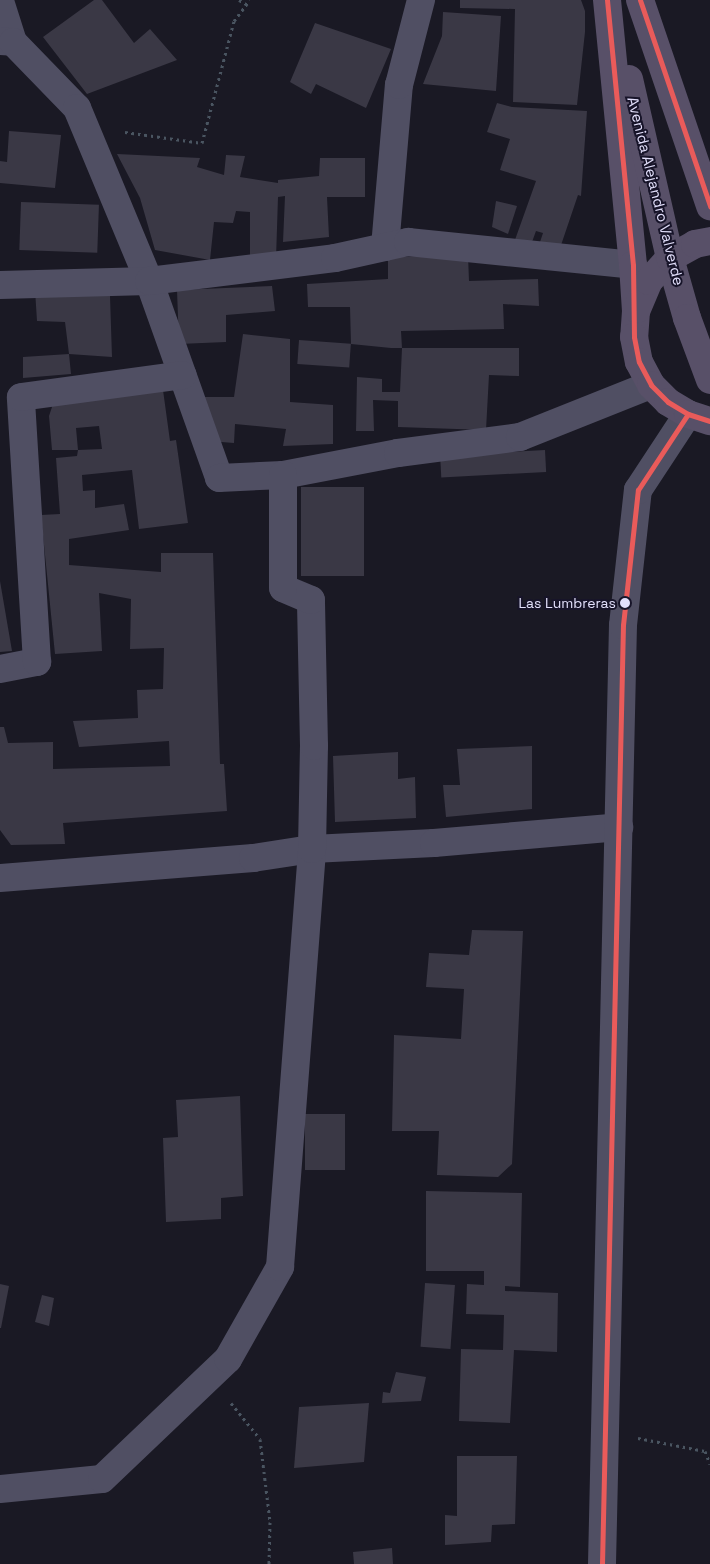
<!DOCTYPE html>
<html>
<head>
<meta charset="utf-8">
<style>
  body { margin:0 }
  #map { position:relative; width:710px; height:1564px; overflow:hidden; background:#1a1924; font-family:"Space Grotesk",sans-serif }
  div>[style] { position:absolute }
  .building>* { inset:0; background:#3a3845; transform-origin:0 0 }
  .path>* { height:3px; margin-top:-1.5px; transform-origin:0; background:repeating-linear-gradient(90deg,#4a5561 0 2.5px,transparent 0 6.5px) }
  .street>* { height:28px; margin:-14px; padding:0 14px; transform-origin:14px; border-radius:14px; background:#504f63 }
  .primary>* { height:28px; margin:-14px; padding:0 14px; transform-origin:14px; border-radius:14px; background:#585068 }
  .bus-1>* { height:5px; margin:-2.5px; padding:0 2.5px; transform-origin:2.5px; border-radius:2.5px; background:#e95b5a }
  .dots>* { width:14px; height:14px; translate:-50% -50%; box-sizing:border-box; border:2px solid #171429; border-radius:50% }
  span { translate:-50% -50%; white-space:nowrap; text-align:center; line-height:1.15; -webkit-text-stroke:4px #171429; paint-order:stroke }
  .bus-label { font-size:14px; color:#e2dffb }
  .right { translate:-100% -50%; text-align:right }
  .street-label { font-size:15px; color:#e2dffb }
</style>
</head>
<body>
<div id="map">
  <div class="building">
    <div style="clip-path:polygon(94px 0,102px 0,134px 43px,150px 29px,177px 60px,87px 94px,43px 37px)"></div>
    <div style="clip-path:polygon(460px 0,581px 0,585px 11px,585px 32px,577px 105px,513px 102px,515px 9px,460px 8px)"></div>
    <div style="clip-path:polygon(443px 12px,501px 16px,496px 91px,423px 84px,442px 36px)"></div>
    <div style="clip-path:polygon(315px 23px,391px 49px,366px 108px,316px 84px,311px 94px,290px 82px)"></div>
    <div style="clip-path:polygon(497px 103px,512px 107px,587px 111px,581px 196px,578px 195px,557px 257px,536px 254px,543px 233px,536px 231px,528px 253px,511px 251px,536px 181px,500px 170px,510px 139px,487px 132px)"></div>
    <div style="clip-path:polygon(9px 131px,61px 135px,55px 188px,0 183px,0 161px,7px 162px)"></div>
    <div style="clip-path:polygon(117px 154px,200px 158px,197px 167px,224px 175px,226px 155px,245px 156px,240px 177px,278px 183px,278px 180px,319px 176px,320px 158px,365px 158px,365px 197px,327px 197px,329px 237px,283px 242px,285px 196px,278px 197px,276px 259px,250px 259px,250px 212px,236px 211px,233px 223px,214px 222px,210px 260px,155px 250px,140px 198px)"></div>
    <div style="clip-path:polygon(496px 201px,517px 206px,508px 234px,492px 227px)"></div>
    <div style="left:21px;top:202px;width:78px;height:48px;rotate:2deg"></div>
    <div style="clip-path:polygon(468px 255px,469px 281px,538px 279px,539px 306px,503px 304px,504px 329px,401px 331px,402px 348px,391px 348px,351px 344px,350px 307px,308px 307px,307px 284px,388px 279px,388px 257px)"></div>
    <div style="clip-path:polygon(272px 286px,275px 311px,226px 315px,226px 342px,179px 344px,177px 290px)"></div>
    <div style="clip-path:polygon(35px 290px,110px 296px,112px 357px,69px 354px,71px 374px,23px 378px,23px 357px,69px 354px,65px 322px,37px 321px)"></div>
    <div style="clip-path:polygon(243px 334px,290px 339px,290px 402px,333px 405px,333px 444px,283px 446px,286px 429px,235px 424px,234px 443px,209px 441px,201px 397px,234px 397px)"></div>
    <div style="left:299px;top:340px;width:52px;height:24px;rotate:4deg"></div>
    <div style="clip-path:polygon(402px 348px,519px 348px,519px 376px,489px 375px,486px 430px,398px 427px,398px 401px,373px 400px,374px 431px,356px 431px,357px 377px,382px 379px,382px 392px,400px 392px)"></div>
    <div style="clip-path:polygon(evenodd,163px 390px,170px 441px,176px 440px,188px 523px,139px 529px,132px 470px,82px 475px,83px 491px,95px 490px,95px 508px,124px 504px,129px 530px,69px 539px,69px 565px,161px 572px,161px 553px,213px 553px,220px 764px,224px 764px,227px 811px,63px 823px,65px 844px,11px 845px,0 830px,0 727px,4px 727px,8px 743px,53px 742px,53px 769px,170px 766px,169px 741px,79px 747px,73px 721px,138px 718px,137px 690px,163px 689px,164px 648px,130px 649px,131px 599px,99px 593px,102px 651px,55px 654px,41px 515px,60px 514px,56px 458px,77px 456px,78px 450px,52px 450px,49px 416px,53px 404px,163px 390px,99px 426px,102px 449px,78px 450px,76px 428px,99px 426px)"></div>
    <div style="left:545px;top:450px;width:22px;height:105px;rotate:87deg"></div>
    <div style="left:301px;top:487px;width:63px;height:89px"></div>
    <div style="clip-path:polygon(0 581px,12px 651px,0 652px)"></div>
    <div style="clip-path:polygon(532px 746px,532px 809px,446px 817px,443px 785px,460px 785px,457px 749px)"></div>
    <div style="clip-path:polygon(398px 752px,398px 779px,415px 777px,416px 818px,335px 822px,333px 756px)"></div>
    <div style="clip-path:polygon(472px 930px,523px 931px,512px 1164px,498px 1177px,437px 1175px,439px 1131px,392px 1131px,394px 1035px,461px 1039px,464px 989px,426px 987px,429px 953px,469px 955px)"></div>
    <div style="clip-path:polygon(240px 1096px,243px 1196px,221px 1198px,221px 1219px,166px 1222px,163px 1138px,178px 1137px,176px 1100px)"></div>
    <div style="left:305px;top:1114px;width:40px;height:56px"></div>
    <div style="clip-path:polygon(426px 1191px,522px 1193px,520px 1287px,505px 1286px,505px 1291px,558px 1293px,557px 1352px,514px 1350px,510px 1423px,459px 1421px,461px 1349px,503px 1350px,504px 1315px,466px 1314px,467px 1284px,484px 1285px,484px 1271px,426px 1271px)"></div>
    <div style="left:425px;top:1283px;width:30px;height:64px;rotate:4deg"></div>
    <div style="clip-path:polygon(0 1284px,9px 1286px,1px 1328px,0 1328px)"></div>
    <div style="clip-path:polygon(42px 1295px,54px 1298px,49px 1326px,35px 1322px)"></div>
    <div style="clip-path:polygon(396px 1372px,426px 1377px,421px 1401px,382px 1403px,383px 1392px,390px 1393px)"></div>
    <div style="clip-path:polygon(369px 1403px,364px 1462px,294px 1468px,299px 1407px)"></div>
    <div style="clip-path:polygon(457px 1456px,517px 1456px,515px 1524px,492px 1525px,491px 1542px,445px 1545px,445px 1515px,457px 1516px)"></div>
    <div style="clip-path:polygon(392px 1548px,393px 1564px,354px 1564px,353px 1552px)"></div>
  </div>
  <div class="path">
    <div style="left:239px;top:0;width:8px;rotate:30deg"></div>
    <div style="left:125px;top:132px;width:78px;rotate:8.1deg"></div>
    <div style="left:202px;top:143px;width:126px;rotate:-75.3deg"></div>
    <div style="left:234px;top:21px;width:26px;rotate:-53deg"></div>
    <div style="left:231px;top:1403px;width:46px;rotate:51.1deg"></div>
    <div style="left:260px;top:1439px;width:84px;rotate:83.1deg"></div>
    <div style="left:270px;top:1522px;width:42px;rotate:91.4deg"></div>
    <div style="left:638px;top:1438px;width:68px;rotate:11deg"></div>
    <div style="left:705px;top:1451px;width:14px;rotate:69deg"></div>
  </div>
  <div class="street">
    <div style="left:0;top:1px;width:43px;rotate:72.4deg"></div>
    <div style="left:0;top:41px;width:13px;rotate:4deg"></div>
    <div style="left:13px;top:42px;width:92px;rotate:45.9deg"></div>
    <div style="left:77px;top:108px;width:187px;rotate:67.4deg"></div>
    <div style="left:149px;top:281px;width:209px;rotate:70.4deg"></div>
    <div style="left:219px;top:478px;width:64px;rotate:-2.7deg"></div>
    <div style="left:283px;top:475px;width:117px;rotate:-10.8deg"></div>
    <div style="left:398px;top:453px;width:123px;rotate:-7.5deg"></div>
    <div style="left:520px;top:437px;width:141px;rotate:-21.7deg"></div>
    <div style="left:385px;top:247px;width:163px;rotate:-85.1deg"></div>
    <div style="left:399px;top:85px;width:88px;rotate:-75.5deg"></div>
    <div style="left:0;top:285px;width:149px;rotate:-1.5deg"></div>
    <div style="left:149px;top:281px;width:187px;rotate:-7deg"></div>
    <div style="left:335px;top:258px;width:75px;rotate:-12.4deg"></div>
    <div style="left:408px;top:242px;width:226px;rotate:5.8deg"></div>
    <div style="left:0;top:669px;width:38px;rotate:-11deg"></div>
    <div style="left:37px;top:662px;width:265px;rotate:-93.5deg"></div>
    <div style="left:21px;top:397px;width:163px;rotate:-7.7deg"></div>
    <div style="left:0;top:878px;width:254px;rotate:-4.5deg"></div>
    <div style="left:253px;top:858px;width:60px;rotate:-8.7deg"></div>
    <div style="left:312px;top:849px;width:122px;rotate:-2.8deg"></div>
    <div style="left:434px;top:843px;width:186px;rotate:-4.9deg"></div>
    <div style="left:0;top:1489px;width:102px;rotate:-5.6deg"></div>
    <div style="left:102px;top:1479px;width:174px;rotate:-43.6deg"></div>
    <div style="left:228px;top:1359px;width:106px;rotate:-60.5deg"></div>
    <div style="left:280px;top:1267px;width:419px;rotate:-85.6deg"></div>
    <div style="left:312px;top:849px;width:103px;rotate:-88.9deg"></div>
    <div style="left:314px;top:746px;width:146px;rotate:-91.2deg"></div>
    <div style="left:311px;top:600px;width:30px;rotate:-157deg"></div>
    <div style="left:283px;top:588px;width:113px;rotate:-90deg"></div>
    <div style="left:602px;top:1564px;width:939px;rotate:-88.72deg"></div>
    <div style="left:623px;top:625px;width:136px;rotate:-83.7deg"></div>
    <div style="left:638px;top:490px;width:91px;rotate:-56.7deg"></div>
  </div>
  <div class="primary">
    <div style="left:607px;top:0;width:266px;rotate:84.4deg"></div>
    <div style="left:633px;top:265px;width:46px;rotate:86.3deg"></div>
    <div style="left:636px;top:311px;width:26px;rotate:94deg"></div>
    <div style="left:634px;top:337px;width:25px;rotate:79deg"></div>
    <div style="left:639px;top:362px;width:26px;rotate:62deg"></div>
    <div style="left:651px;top:385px;width:24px;rotate:45deg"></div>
    <div style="left:668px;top:402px;width:23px;rotate:31deg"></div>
    <div style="left:688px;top:414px;width:23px;rotate:18deg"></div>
    <div style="left:640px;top:0;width:218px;rotate:71.2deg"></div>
    <div style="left:629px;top:79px;width:184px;rotate:77.1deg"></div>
    <div style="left:670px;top:258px;width:62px;rotate:74.2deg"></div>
    <div style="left:687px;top:318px;width:66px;rotate:69.6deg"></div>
    <div style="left:637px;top:309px;width:30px;rotate:-67deg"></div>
    <div style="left:649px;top:281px;width:31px;rotate:-48deg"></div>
    <div style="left:670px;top:258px;width:29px;rotate:-29deg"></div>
    <div style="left:695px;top:244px;width:15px;rotate:-11deg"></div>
  </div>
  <div class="bus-1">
    <div style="left:607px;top:0;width:266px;rotate:84.4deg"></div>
    <div style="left:633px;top:265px;width:72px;rotate:89.2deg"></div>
    <div style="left:634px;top:337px;width:25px;rotate:79deg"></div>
    <div style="left:639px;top:362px;width:26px;rotate:62deg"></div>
    <div style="left:651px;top:385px;width:24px;rotate:45deg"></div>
    <div style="left:668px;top:402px;width:23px;rotate:31deg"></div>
    <div style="left:688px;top:414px;width:23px;rotate:18deg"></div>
    <div style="left:640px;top:0;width:218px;rotate:71.2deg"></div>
    <div style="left:602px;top:1564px;width:939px;rotate:-88.72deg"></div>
    <div style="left:623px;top:625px;width:136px;rotate:-83.7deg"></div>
    <div style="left:638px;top:490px;width:91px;rotate:-56.7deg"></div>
  </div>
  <div class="dots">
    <div style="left:625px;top:603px;background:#e2dffb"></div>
  </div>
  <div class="bus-label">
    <span class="right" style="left:616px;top:603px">Las Lumbreras</span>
  </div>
  <div class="street-label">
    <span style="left:656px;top:191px;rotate:76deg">Avenida Alejandro Valverde</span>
  </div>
</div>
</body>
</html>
